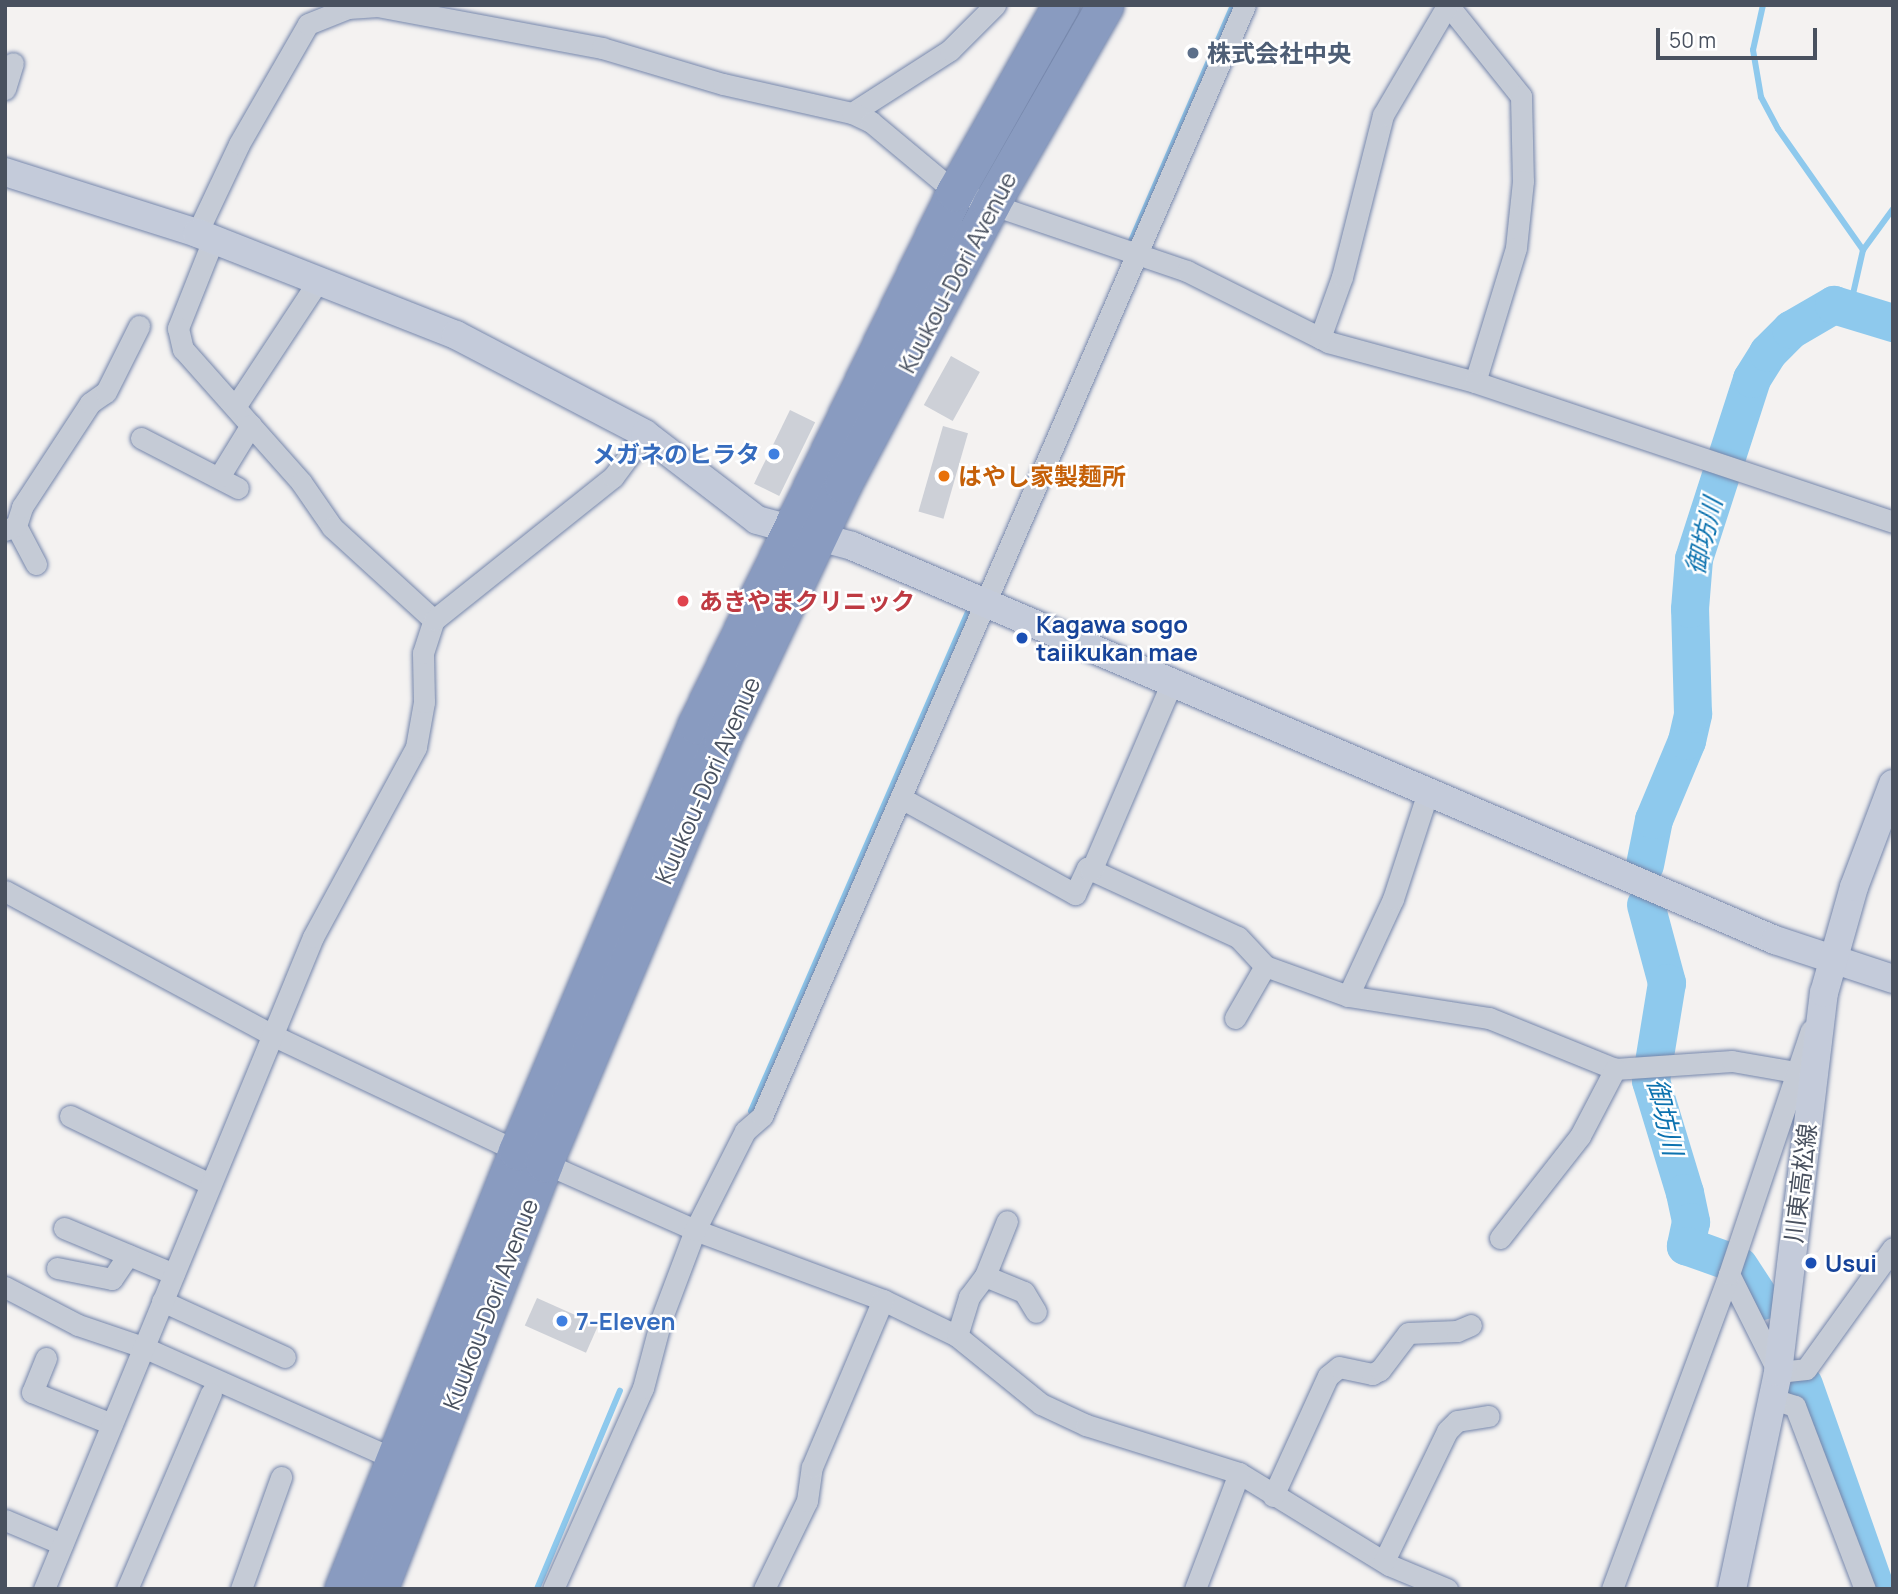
<!DOCTYPE html>
<html>
<head>
<meta charset="utf-8">
<style>
  body { margin:0 }
  #map { position:relative; width:1898px; height:1594px; overflow:hidden; background:#f4f2f1; font-family:Manrope,"Noto Sans JP",sans-serif }
  div>[style] { position:absolute }
  .stream>* { height:6px; margin:-3px; padding:0 3px; transform-origin:3px; border-radius:3px; background:#8ec9ed }
  .river>* { height:38px; margin:-19px; padding:0 19px; transform-origin:19px; border-radius:19px; background:#8ec9ed }
  .building>* { inset:0; background:#cdd0d7; transform-origin:0 0 }
  .roads { filter:drop-shadow(0 0 2px #7586ab) drop-shadow(0 0 2px #7586ab) }
  .street>* { height:21px; margin:-10.5px; padding:0 10.5px; transform-origin:10.5px; border-radius:10.5px; background:#c5cbd6 }
  .secondary>* { height:28px; margin:-14px; padding:0 14px; transform-origin:14px; border-radius:14px; background:#c4cbda }
  .highway>* { height:37px; margin:-18.5px; padding:0 18.5px; transform-origin:18.5px; border-radius:18.5px; background:#899bc0 }
  .dots>* { width:19px; height:19px; translate:-50% -50%; box-sizing:border-box; border:4px solid #fff; border-radius:50% }
  span { translate:-50% -50%; white-space:nowrap; text-align:center; line-height:1.15; -webkit-text-stroke:5px #fff; paint-order:stroke }
  .service-label { font-size:24px; color:#4e5e75; font-weight:700 }
  .left { translate:0 -50%; text-align:left }
  .street-label { font-size:24px; color:#49515f }
  .shop-label { font-size:24px; color:#366cbe; font-weight:700 }
  .right { translate:-100% -50%; text-align:right }
  .food-label { font-size:24px; color:#c56008; font-weight:700 }
  .health-label { font-size:24px; color:#be3a42; font-weight:700 }
  .transit-label { font-size:24px; color:#164399; font-weight:700 }
  .water-label { font-size:26px; color:#0c72af; font-style:italic }
  .frame { position:absolute; inset:0; border:7px solid #49515f; pointer-events:none }
  .scale { position:absolute; left:1656px; top:28px; width:161px; height:32px; box-sizing:border-box; border:4px solid #49515f; border-top:0; padding-left:9px; font-size:21px; line-height:24px; white-space:nowrap; color:#49515f; -webkit-text-stroke:5px #fff; paint-order:stroke }
</style>
</head>
<body>
<div id="map">
  <div class="stream">
    <div style="left:1763px;top:5px;width:46px;rotate:102.5deg"></div>
    <div style="left:1753px;top:50px;width:48px;rotate:80.3deg"></div>
    <div style="left:1761px;top:97px;width:36px;rotate:62deg"></div>
    <div style="left:1778px;top:129px;width:148px;rotate:54.9deg"></div>
    <div style="left:1863px;top:250px;width:45px;rotate:102.8deg"></div>
    <div style="left:1853px;top:294px;width:17px;rotate:123deg"></div>
    <div style="left:1128px;top:248px;width:265px;rotate:-66.6deg"></div>
    <div style="left:1863px;top:250px;width:51px;rotate:-53.8deg"></div>
    <div style="left:751px;top:1111px;width:544px;rotate:-66.5deg"></div>
    <div style="left:537px;top:1589px;width:215px;rotate:-67.3deg"></div>
  </div>
  <div class="river">
    <div style="left:1645px;top:865px;width:46px;rotate:-78.7deg"></div>
    <div style="left:1654px;top:820px;width:86px;rotate:-67.3deg"></div>
    <div style="left:1687px;top:741px;width:28px;rotate:-77deg"></div>
    <div style="left:1693px;top:714px;width:105px;rotate:-91.6deg"></div>
    <div style="left:1690px;top:609px;width:50px;rotate:-85.4deg"></div>
    <div style="left:1694px;top:559px;width:189px;rotate:-72.1deg"></div>
    <div style="left:1752px;top:379px;width:31px;rotate:-58deg"></div>
    <div style="left:1768px;top:353px;width:33px;rotate:-45deg"></div>
    <div style="left:1791px;top:330px;width:50px;rotate:-30.2deg"></div>
    <div style="left:1834px;top:305px;width:62px;rotate:17deg"></div>
    <div style="left:1646px;top:905px;width:81px;rotate:74.9deg"></div>
    <div style="left:1667px;top:983px;width:99px;rotate:99.3deg"></div>
    <div style="left:1651px;top:1081px;width:117px;rotate:73.1deg"></div>
    <div style="left:1685px;top:1193px;width:30px;rotate:78deg"></div>
    <div style="left:1691px;top:1222px;width:25px;rotate:102deg"></div>
    <div style="left:1686px;top:1246px;width:41px;rotate:19.7deg"></div>
    <div style="left:1739px;top:1266px;width:42px;rotate:56.7deg"></div>
    <div style="left:1804px;top:1385px;width:216px;rotate:70.6deg"></div>
  </div>
  <div class="building">
    <div style="left:951px;top:356px;width:33px;height:56px;rotate:29deg"></div>
    <div style="left:790px;top:410px;width:28px;height:82px;rotate:26deg"></div>
    <div style="left:943px;top:426px;width:26px;height:89px;rotate:16deg"></div>
    <div style="left:537px;top:1298px;width:67px;height:30px;rotate:24deg"></div>
  </div>
  <div class="roads">
    <div class="street">
      <div style="left:1448px;top:5px;width:117px;rotate:51.3deg"></div>
      <div style="left:1521px;top:96px;width:85px;rotate:88.7deg"></div>
      <div style="left:1523px;top:181px;width:67px;rotate:96deg"></div>
      <div style="left:1516px;top:248px;width:140px;rotate:107deg"></div>
      <div style="left:5px;top:89px;width:27px;rotate:-73deg"></div>
      <div style="left:852px;top:113px;width:117px;rotate:-32.7deg"></div>
      <div style="left:950px;top:50px;width:64px;rotate:-45deg"></div>
      <div style="left:197px;top:233px;width:98px;rotate:-64.7deg"></div>
      <div style="left:239px;top:144px;width:138px;rotate:-60.1deg"></div>
      <div style="left:308px;top:24px;width:43px;rotate:-21.8deg"></div>
      <div style="left:348px;top:8px;width:30px;rotate:-4deg"></div>
      <div style="left:378px;top:6px;width:228px;rotate:10.6deg"></div>
      <div style="left:602px;top:48px;width:126px;rotate:16.6deg"></div>
      <div style="left:723px;top:84px;width:132px;rotate:12.7deg"></div>
      <div style="left:852px;top:113px;width:21px;rotate:25deg"></div>
      <div style="left:871px;top:122px;width:109px;rotate:39.8deg"></div>
      <div style="left:955px;top:192px;width:245px;rotate:18.8deg"></div>
      <div style="left:1187px;top:271px;width:158px;rotate:26.7deg"></div>
      <div style="left:1328px;top:342px;width:152px;rotate:15.2deg"></div>
      <div style="left:1475px;top:382px;width:441px;rotate:18.5deg"></div>
      <div style="left:213px;top:240px;width:95px;rotate:111.7deg"></div>
      <div style="left:178px;top:328px;width:22px;rotate:77deg"></div>
      <div style="left:183px;top:349px;width:178px;rotate:48.4deg"></div>
      <div style="left:301px;top:482px;width:55px;rotate:55.4deg"></div>
      <div style="left:332px;top:527px;width:138px;rotate:42.4deg"></div>
      <div style="left:1320px;top:338px;width:65px;rotate:-70.2deg"></div>
      <div style="left:1342px;top:277px;width:167px;rotate:-75.8deg"></div>
      <div style="left:1383px;top:115px;width:126px;rotate:-59.6deg"></div>
      <div style="left:235px;top:407px;width:151px;rotate:-56.6deg"></div>
      <div style="left:141px;top:438px;width:109px;rotate:27.3deg"></div>
      <div style="left:219px;top:477px;width:61px;rotate:-58.4deg"></div>
      <div style="left:16px;top:526px;width:43px;rotate:62.2deg"></div>
      <div style="left:5px;top:530px;width:12px;rotate:-20deg"></div>
      <div style="left:16px;top:526px;width:20px;rotate:-72deg"></div>
      <div style="left:22px;top:507px;width:124px;rotate:-56.8deg"></div>
      <div style="left:90px;top:403px;width:19px;rotate:-35deg"></div>
      <div style="left:106px;top:392px;width:74px;rotate:-63.4deg"></div>
      <div style="left:901px;top:798px;width:199px;rotate:28.9deg"></div>
      <div style="left:1075px;top:894px;width:29px;rotate:-65deg"></div>
      <div style="left:1087px;top:868px;width:166px;rotate:24.6deg"></div>
      <div style="left:1238px;top:937px;width:40px;rotate:47deg"></div>
      <div style="left:1265px;top:966px;width:88px;rotate:19.9deg"></div>
      <div style="left:1348px;top:996px;width:143px;rotate:8.9deg"></div>
      <div style="left:1489px;top:1018px;width:136px;rotate:22deg"></div>
      <div style="left:1615px;top:1069px;width:117px;rotate:-3.9deg"></div>
      <div style="left:1732px;top:1061px;width:65px;rotate:9.8deg"></div>
      <div style="left:1091px;top:871px;width:206px;rotate:-66.8deg"></div>
      <div style="left:5px;top:891px;width:306px;rotate:28.3deg"></div>
      <div style="left:274px;top:1036px;width:269px;rotate:25.3deg"></div>
      <div style="left:517px;top:1151px;width:195px;rotate:23.9deg"></div>
      <div style="left:695px;top:1230px;width:201px;rotate:20.4deg"></div>
      <div style="left:883px;top:1300px;width:82px;rotate:25.9deg"></div>
      <div style="left:957px;top:1336px;width:108px;rotate:39deg"></div>
      <div style="left:1041px;top:1404px;width:50px;rotate:25deg"></div>
      <div style="left:1086px;top:1425px;width:160px;rotate:17.4deg"></div>
      <div style="left:1239px;top:1473px;width:176px;rotate:31.5deg"></div>
      <div style="left:1389px;top:1565px;width:63px;rotate:22.5deg"></div>
      <div style="left:1348px;top:996px;width:107px;rotate:-65.1deg"></div>
      <div style="left:1393px;top:899px;width:113px;rotate:-71.9deg"></div>
      <div style="left:1235px;top:1018px;width:60px;rotate:-60deg"></div>
      <div style="left:70px;top:1116px;width:156px;rotate:25.9deg"></div>
      <div style="left:64px;top:1228px;width:119px;rotate:22.7deg"></div>
      <div style="left:1500px;top:1238px;width:130px;rotate:-51.9deg"></div>
      <div style="left:1580px;top:1136px;width:76px;rotate:-62.4deg"></div>
      <div style="left:57px;top:1268px;width:56px;rotate:11.3deg"></div>
      <div style="left:112px;top:1279px;width:29px;rotate:-56deg"></div>
      <div style="left:1729px;top:1274px;width:110px;rotate:63.4deg"></div>
      <div style="left:1778px;top:1372px;width:28px;rotate:-6deg"></div>
      <div style="left:1806px;top:1369px;width:149px;rotate:-54.3deg"></div>
      <div style="left:985px;top:1276px;width:42px;rotate:22.3deg"></div>
      <div style="left:1024px;top:1292px;width:23px;rotate:59deg"></div>
      <div style="left:5px;top:1287px;width:82px;rotate:27.5deg"></div>
      <div style="left:78px;top:1325px;width:69px;rotate:18.7deg"></div>
      <div style="left:143px;top:1347px;width:276px;rotate:24deg"></div>
      <div style="left:162px;top:1301px;width:135px;rotate:24.5deg"></div>
      <div style="left:957px;top:1336px;width:41px;rotate:-72.9deg"></div>
      <div style="left:969px;top:1297px;width:26px;rotate:-53deg"></div>
      <div style="left:985px;top:1276px;width:59px;rotate:-68.2deg"></div>
      <div style="left:46px;top:1358px;width:37px;rotate:112deg"></div>
      <div style="left:32px;top:1392px;width:86px;rotate:21.8deg"></div>
      <div style="left:1773px;top:1399px;width:23px;rotate:18deg"></div>
      <div style="left:1795px;top:1406px;width:196px;rotate:69.1deg"></div>
      <div style="left:1273px;top:1496px;width:132px;rotate:-65.4deg"></div>
      <div style="left:1328px;top:1376px;width:14px;rotate:-39deg"></div>
      <div style="left:1339px;top:1367px;width:34px;rotate:12deg"></div>
      <div style="left:1372px;top:1374px;width:9px;rotate:-27deg"></div>
      <div style="left:1380px;top:1370px;width:46px;rotate:-52.9deg"></div>
      <div style="left:1408px;top:1333px;width:49px;rotate:-2.3deg"></div>
      <div style="left:1457px;top:1331px;width:15px;rotate:-23deg"></div>
      <div style="left:5px;top:1520px;width:62px;rotate:22.8deg"></div>
      <div style="left:1384px;top:1561px;width:144px;rotate:-64.1deg"></div>
      <div style="left:1447px;top:1431px;width:14px;rotate:-45deg"></div>
      <div style="left:1457px;top:1421px;width:32px;rotate:-9deg"></div>
      <div style="left:44px;top:1589px;width:705px;rotate:-67.58deg"></div>
      <div style="left:313px;top:937px;width:216px;rotate:-61.5deg"></div>
      <div style="left:416px;top:747px;width:46px;rotate:-79.9deg"></div>
      <div style="left:424px;top:702px;width:49px;rotate:-91.2deg"></div>
      <div style="left:423px;top:653px;width:35px;rotate:-72deg"></div>
      <div style="left:434px;top:620px;width:229px;rotate:-38.6deg"></div>
      <div style="left:613px;top:477px;width:54px;rotate:-53.3deg"></div>
      <div style="left:127px;top:1589px;width:213px;rotate:-66.8deg"></div>
      <div style="left:241px;top:1589px;width:119px;rotate:-70.3deg"></div>
      <div style="left:553px;top:1589px;width:220px;rotate:-65.9deg"></div>
      <div style="left:643px;top:1388px;width:70px;rotate:-75.2deg"></div>
      <div style="left:661px;top:1320px;width:96px;rotate:-69.3deg"></div>
      <div style="left:695px;top:1230px;width:111px;rotate:-63.2deg"></div>
      <div style="left:745px;top:1131px;width:23px;rotate:-41deg"></div>
      <div style="left:762px;top:1116px;width:1211px;rotate:-66.5deg"></div>
      <div style="left:764px;top:1589px;width:98px;rotate:-64deg"></div>
      <div style="left:807px;top:1501px;width:34px;rotate:-82deg"></div>
      <div style="left:812px;top:1467px;width:181px;rotate:-67deg"></div>
      <div style="left:1195px;top:1589px;width:124px;rotate:-69.2deg"></div>
      <div style="left:1612px;top:1589px;width:336px;rotate:-69.6deg"></div>
      <div style="left:1729px;top:1274px;width:257px;rotate:-71.4deg"></div>
    </div>
    <div class="secondary">
      <div style="left:5px;top:172px;width:201px;rotate:17.6deg"></div>
      <div style="left:197px;top:233px;width:278px;rotate:21.5deg"></div>
      <div style="left:456px;top:335px;width:213px;rotate:27.6deg"></div>
      <div style="left:645px;top:434px;width:141px;rotate:37.5deg"></div>
      <div style="left:757px;top:520px;width:98px;rotate:15.3deg"></div>
      <div style="left:852px;top:546px;width:1004px;rotate:23.12deg"></div>
      <div style="left:1775px;top:940px;width:124px;rotate:18.3deg"></div>
      <div style="left:1732px;top:1589px;width:222px;rotate:-78deg"></div>
      <div style="left:1778px;top:1372px;width:382px;rotate:-83.1deg"></div>
      <div style="left:1824px;top:993px;width:110px;rotate:-74.2deg"></div>
      <div style="left:1854px;top:887px;width:110px;rotate:-69.3deg"></div>
    </div>
    <div class="highway">
      <div style="left:343px;top:1589px;width:471px;rotate:-68.3deg"></div>
      <div style="left:517px;top:1151px;width:462px;rotate:-67.2deg"></div>
      <div style="left:696px;top:725px;width:593px;rotate:-64.08deg"></div>
      <div style="left:955px;top:192px;width:215px;rotate:-60.5deg"></div>
      <div style="left:379px;top:1589px;width:457px;rotate:-68.8deg"></div>
      <div style="left:544px;top:1163px;width:460px;rotate:-67.2deg"></div>
      <div style="left:722px;top:739px;width:282px;rotate:-64.6deg"></div>
      <div style="left:843px;top:484px;width:317px;rotate:-62.1deg"></div>
      <div style="left:991px;top:204px;width:229px;rotate:-60.2deg"></div>
    </div>
  </div>
  <div class="dots">
    <div style="left:1193px;top:53px;background:#5c6f8a"></div>
    <div style="left:774px;top:454px;background:#3f7fe0"></div>
    <div style="left:944px;top:476px;background:#e8710a"></div>
    <div style="left:683px;top:601px;background:#e0444e"></div>
    <div style="left:1022px;top:638px;background:#1a4fb4"></div>
    <div style="left:1811px;top:1263px;background:#1a4fb4"></div>
    <div style="left:562px;top:1321px;background:#3f7fe0"></div>
  </div>
  <div class="service-label">
    <span class="left" style="left:1207px;top:53px">株式会社中央</span>
  </div>
  <div class="street-label">
    <span style="left:957px;top:272px;rotate:-62deg">Kuukou-Dori Avenue</span>
    <span style="left:707px;top:780px;rotate:-66deg">Kuukou-Dori Avenue</span>
    <span style="left:1800px;top:1183px;rotate:-83deg">川東高松線</span>
    <span style="left:490px;top:1304px;rotate:-69deg">Kuukou-Dori Avenue</span>
  </div>
  <div class="shop-label">
    <span class="right" style="left:760px;top:454px">メガネのヒラタ</span>
    <span class="left" style="left:576px;top:1321px">7-Eleven</span>
  </div>
  <div class="food-label">
    <span class="left" style="left:958px;top:476px">はやし家製麺所</span>
  </div>
  <div class="health-label">
    <span class="left" style="left:699px;top:601px">あきやまクリニック</span>
  </div>
  <div class="transit-label">
    <span class="left" style="left:1036px;top:638px">Kagawa sogo<br>taiikukan mae</span>
    <span class="left" style="left:1825px;top:1263px">Usui</span>
  </div>
  <div class="water-label">
    <span style="left:1704px;top:536px;rotate:-76deg">御坊川</span>
    <span style="left:1665px;top:1117px;rotate:77deg">御坊川</span>
  </div>
  <div class="frame"></div>
  <div class="scale">50 m</div>
</div>
</body>
</html>
